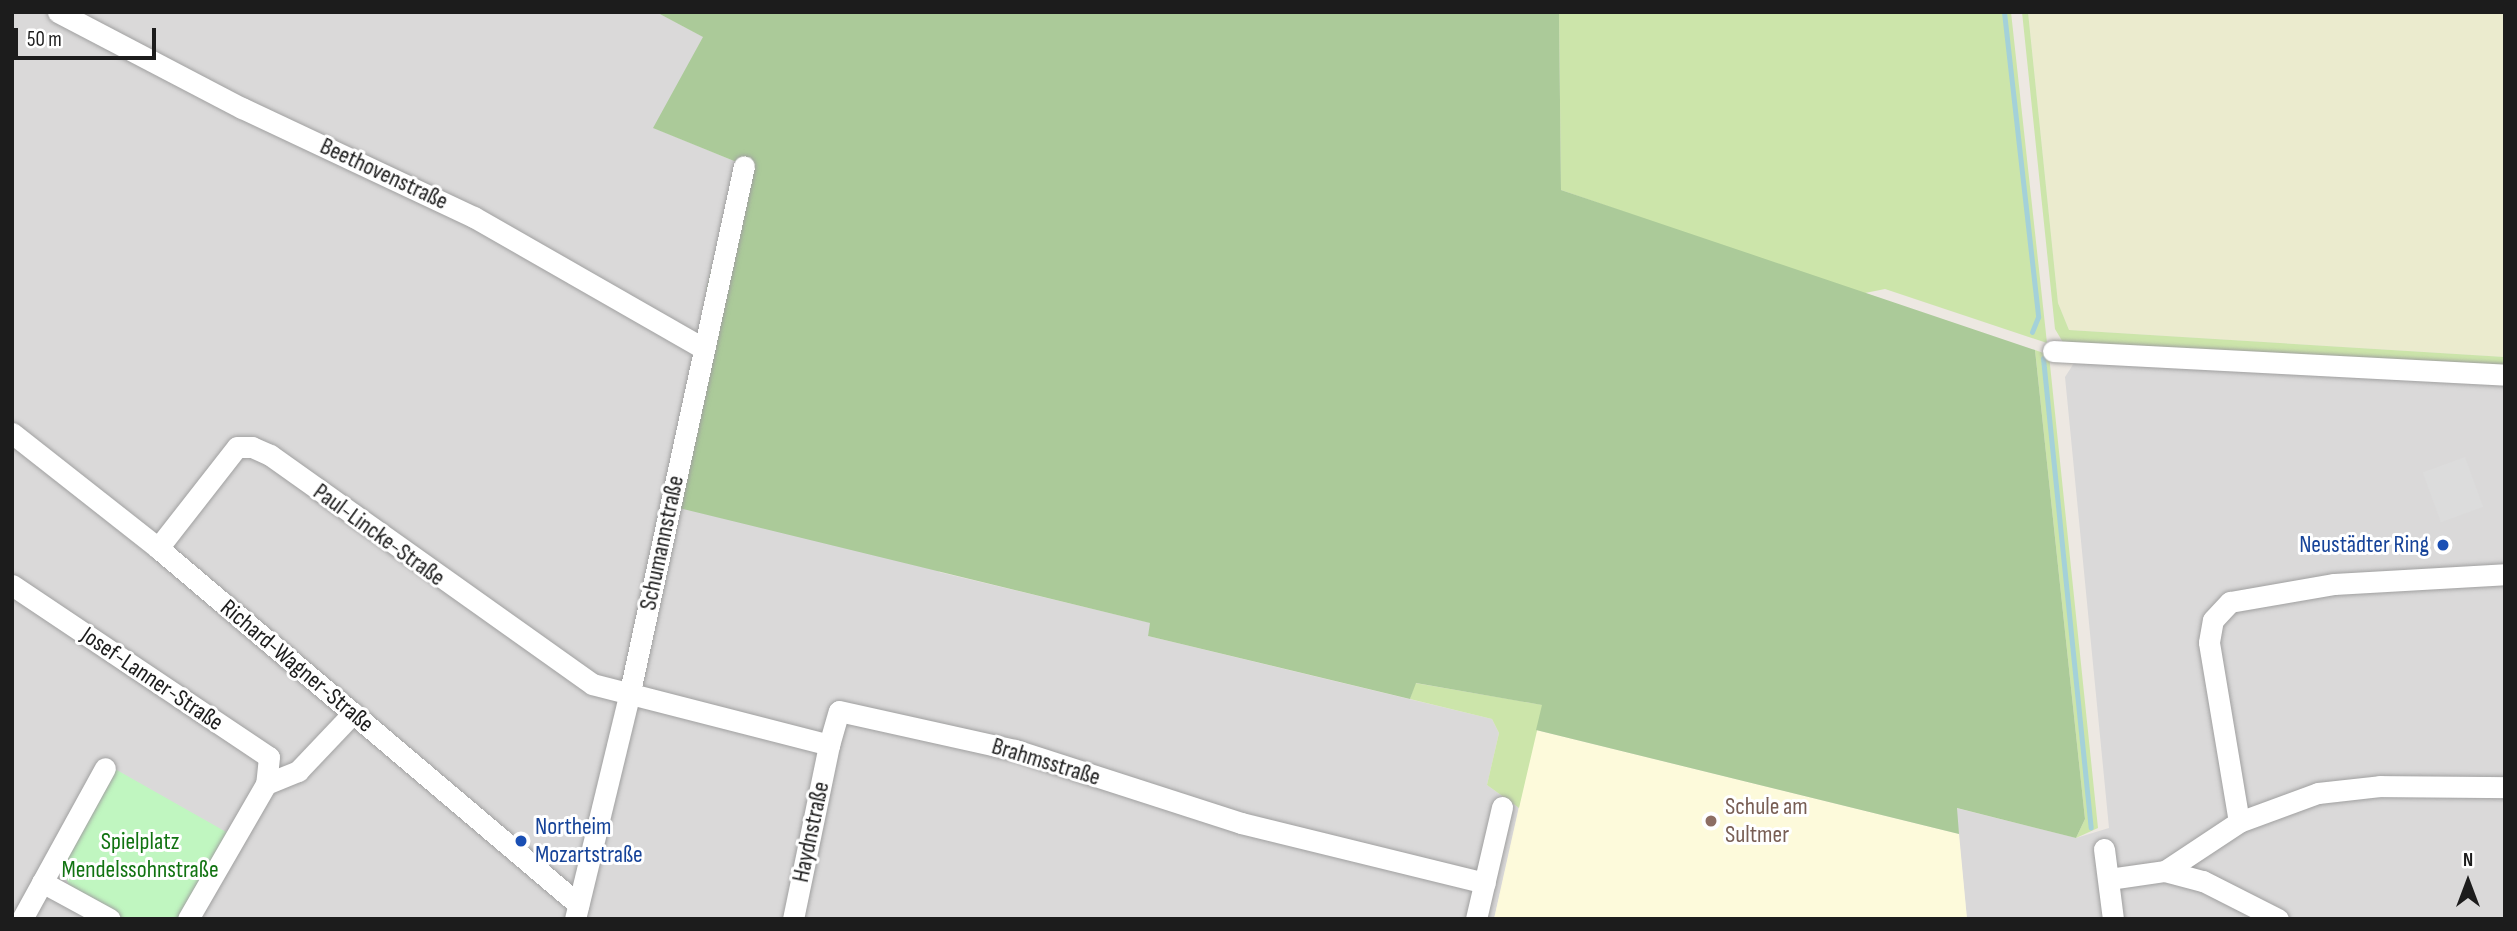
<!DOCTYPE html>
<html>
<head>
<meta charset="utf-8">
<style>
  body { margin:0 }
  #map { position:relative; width:2517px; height:931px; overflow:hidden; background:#ede8e2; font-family:"Sofia Sans Condensed",sans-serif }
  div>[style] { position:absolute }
  .residential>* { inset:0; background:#dad9d9 }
  .education>* { inset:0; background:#fdfadb }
  .farmland>* { inset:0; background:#ebebce }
  .grass>* { inset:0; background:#cce5aa }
  .forest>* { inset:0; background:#abca99 }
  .park>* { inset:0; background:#c0f6c0 }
  .parking>* { inset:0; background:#dcdcdc; transform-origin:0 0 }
  .stream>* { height:5px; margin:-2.5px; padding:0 2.5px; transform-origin:2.5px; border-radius:2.5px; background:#a4d1d9 }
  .roads { filter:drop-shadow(0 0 2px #a0a0a0) drop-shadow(0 0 2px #a0a0a0) }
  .minor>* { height:21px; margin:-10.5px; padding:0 10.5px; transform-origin:10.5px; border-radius:10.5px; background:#fff }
  .dots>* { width:19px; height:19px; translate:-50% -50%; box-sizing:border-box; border:4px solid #fff; border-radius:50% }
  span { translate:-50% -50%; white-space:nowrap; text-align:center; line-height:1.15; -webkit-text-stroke:6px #fff; paint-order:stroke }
  .street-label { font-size:24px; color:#1c1c1c }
  .transit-label { font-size:24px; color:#164399 }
  .right { translate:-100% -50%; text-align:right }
  .left { translate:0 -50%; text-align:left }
  .education-label { font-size:24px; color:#785e54 }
  .park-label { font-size:24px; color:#117311 }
  .frame { position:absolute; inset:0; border:14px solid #1c1c1c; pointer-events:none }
  .north { position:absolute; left:2433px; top:847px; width:70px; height:70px; -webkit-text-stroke:5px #fff; paint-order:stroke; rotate:0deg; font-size:19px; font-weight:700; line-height:28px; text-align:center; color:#1c1c1c }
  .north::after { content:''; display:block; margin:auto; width:24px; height:32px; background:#1c1c1c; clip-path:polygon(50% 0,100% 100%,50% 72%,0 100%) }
  .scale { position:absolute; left:14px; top:28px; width:142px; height:32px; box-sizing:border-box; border:4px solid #1c1c1c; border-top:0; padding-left:9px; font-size:21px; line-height:24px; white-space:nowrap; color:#1c1c1c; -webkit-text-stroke:5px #fff; paint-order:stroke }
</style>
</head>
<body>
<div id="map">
  <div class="residential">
    <div style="clip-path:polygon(12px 12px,656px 12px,704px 37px,654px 128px,739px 163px,939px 572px,1151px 623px,1148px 636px,1492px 719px,1499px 733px,1487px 785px,1519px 808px,1494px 919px,12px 919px)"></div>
    <div style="clip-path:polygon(2074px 363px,2505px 383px,2505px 919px,1967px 919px,1956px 808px,2076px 838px,2109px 828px,2065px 377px)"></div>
  </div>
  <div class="education">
    <div style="clip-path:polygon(1536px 730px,1959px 834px,1967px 919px,1494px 919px)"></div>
  </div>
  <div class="farmland">
    <div style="clip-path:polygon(2028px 12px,2505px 12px,2505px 357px,2069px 330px,2058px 303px)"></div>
  </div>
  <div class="grass">
    <div style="clip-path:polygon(1559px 12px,2011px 12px,2047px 343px,1885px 289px,1860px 294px,1561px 190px)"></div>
    <div style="clip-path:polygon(2022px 12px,2028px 12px,2058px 303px,2069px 330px,2505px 357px,2505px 368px,2064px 344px,2055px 329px)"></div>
    <div style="clip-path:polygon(2035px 350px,2049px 355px,2098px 828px,2076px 838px,2085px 819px)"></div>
    <div style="clip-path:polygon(1415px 683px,1543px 705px,1519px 808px,1487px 785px,1499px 733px,1492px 719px,1410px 699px)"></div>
  </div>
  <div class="forest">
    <div style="clip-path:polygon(656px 12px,1559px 12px,1561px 190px,2035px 350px,2085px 819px,2076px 838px,1957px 808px,1959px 834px,1536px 730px,1542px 705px,1416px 683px,1410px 699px,1148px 636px,1150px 623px,679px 508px,725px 294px,706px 290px,739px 163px,653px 128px,703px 37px)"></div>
  </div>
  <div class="park">
    <div style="clip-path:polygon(115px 769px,228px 833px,179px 919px,123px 919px,70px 888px,62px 868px)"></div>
  </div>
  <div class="parking">
    <div style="left:2465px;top:457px;width:53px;height:45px;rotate:70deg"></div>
  </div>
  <div class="stream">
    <div style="left:2004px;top:12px;width:307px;rotate:83.6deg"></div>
    <div style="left:2038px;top:317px;width:16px;rotate:112deg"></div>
    <div style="left:2043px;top:358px;width:472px;rotate:84.2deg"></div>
  </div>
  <div class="roads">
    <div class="minor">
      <div style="left:58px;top:12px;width:208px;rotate:27.6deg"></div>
      <div style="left:242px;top:108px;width:256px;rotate:25.2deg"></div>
      <div style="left:474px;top:217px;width:264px;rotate:29.8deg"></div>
      <div style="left:2053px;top:351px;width:453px;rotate:3deg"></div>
      <div style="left:12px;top:433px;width:186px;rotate:38.2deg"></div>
      <div style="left:158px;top:548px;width:551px;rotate:40.29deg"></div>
      <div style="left:158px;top:548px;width:128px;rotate:-52deg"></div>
      <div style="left:237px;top:447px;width:15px"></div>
      <div style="left:252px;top:447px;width:20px;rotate:24deg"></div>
      <div style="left:270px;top:455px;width:395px;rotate:35.4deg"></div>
      <div style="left:592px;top:684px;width:245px;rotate:14.4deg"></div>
      <div style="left:829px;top:745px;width:35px;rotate:-74deg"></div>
      <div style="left:839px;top:711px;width:180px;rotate:12.5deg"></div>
      <div style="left:1015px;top:750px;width:237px;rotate:17.9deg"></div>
      <div style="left:1241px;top:823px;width:251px;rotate:13.8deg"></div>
      <div style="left:12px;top:585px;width:309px;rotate:33.8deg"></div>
      <div style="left:269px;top:757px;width:27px;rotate:96deg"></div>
      <div style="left:2239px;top:822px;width:182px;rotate:-99.5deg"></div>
      <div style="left:2209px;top:642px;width:22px;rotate:-80deg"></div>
      <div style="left:2213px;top:620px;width:25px;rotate:-47deg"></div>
      <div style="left:2230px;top:602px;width:106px;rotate:-9.8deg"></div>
      <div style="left:2334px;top:584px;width:171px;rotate:-3.3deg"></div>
      <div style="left:2104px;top:849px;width:71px;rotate:82.7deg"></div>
      <div style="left:2165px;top:871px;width:39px;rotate:15deg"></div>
      <div style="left:2203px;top:881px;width:84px;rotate:26.9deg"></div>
      <div style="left:2109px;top:879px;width:57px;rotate:-8.1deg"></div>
      <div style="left:2165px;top:871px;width:89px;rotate:-33.5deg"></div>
      <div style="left:2239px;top:822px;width:84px;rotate:-20.2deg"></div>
      <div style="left:2318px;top:793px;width:62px;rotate:-6.4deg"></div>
      <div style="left:2380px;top:786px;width:125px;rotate:0.5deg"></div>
      <div style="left:42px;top:882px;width:77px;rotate:28.6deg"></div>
      <div style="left:22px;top:919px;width:172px;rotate:-61.2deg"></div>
      <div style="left:188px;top:919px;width:156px;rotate:-60deg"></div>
      <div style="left:266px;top:784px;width:35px;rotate:-22deg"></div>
      <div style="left:298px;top:771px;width:80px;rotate:-46.5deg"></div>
      <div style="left:575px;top:919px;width:229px;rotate:-76.4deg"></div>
      <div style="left:629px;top:696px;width:542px;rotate:-77.76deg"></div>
      <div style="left:793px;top:919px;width:178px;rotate:-78.3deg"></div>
      <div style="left:1476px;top:919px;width:115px;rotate:-76.9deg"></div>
    </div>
  </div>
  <div class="dots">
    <div style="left:2443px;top:545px;background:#1a4fb4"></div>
    <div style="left:1711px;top:821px;background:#8d6e63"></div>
    <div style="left:521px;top:841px;background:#1a4fb4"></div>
  </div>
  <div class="street-label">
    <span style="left:384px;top:174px;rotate:25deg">Beethovenstraße</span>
    <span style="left:379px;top:535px;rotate:36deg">Paul-Lincke-Straße</span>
    <span style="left:662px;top:543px;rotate:-78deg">Schumannstraße</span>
    <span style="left:297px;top:666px;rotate:40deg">Richard-Wagner-Straße</span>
    <span style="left:152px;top:679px;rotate:34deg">Josef-Lanner-Straße</span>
    <span style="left:1046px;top:762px;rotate:17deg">Brahmsstraße</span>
    <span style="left:811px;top:832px;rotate:-78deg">Haydnstraße</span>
  </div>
  <div class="transit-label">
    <span class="right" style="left:2429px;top:545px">Neustädter Ring</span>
    <span class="left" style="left:535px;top:841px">Northeim<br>Mozartstraße</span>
  </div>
  <div class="education-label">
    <span class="left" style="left:1725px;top:821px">Schule am<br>Sultmer</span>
  </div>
  <div class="park-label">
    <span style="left:140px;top:856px">Spielplatz<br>Mendelssohnstraße</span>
  </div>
  <div class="frame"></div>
  <div class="north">N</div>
  <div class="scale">50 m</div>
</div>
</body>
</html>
